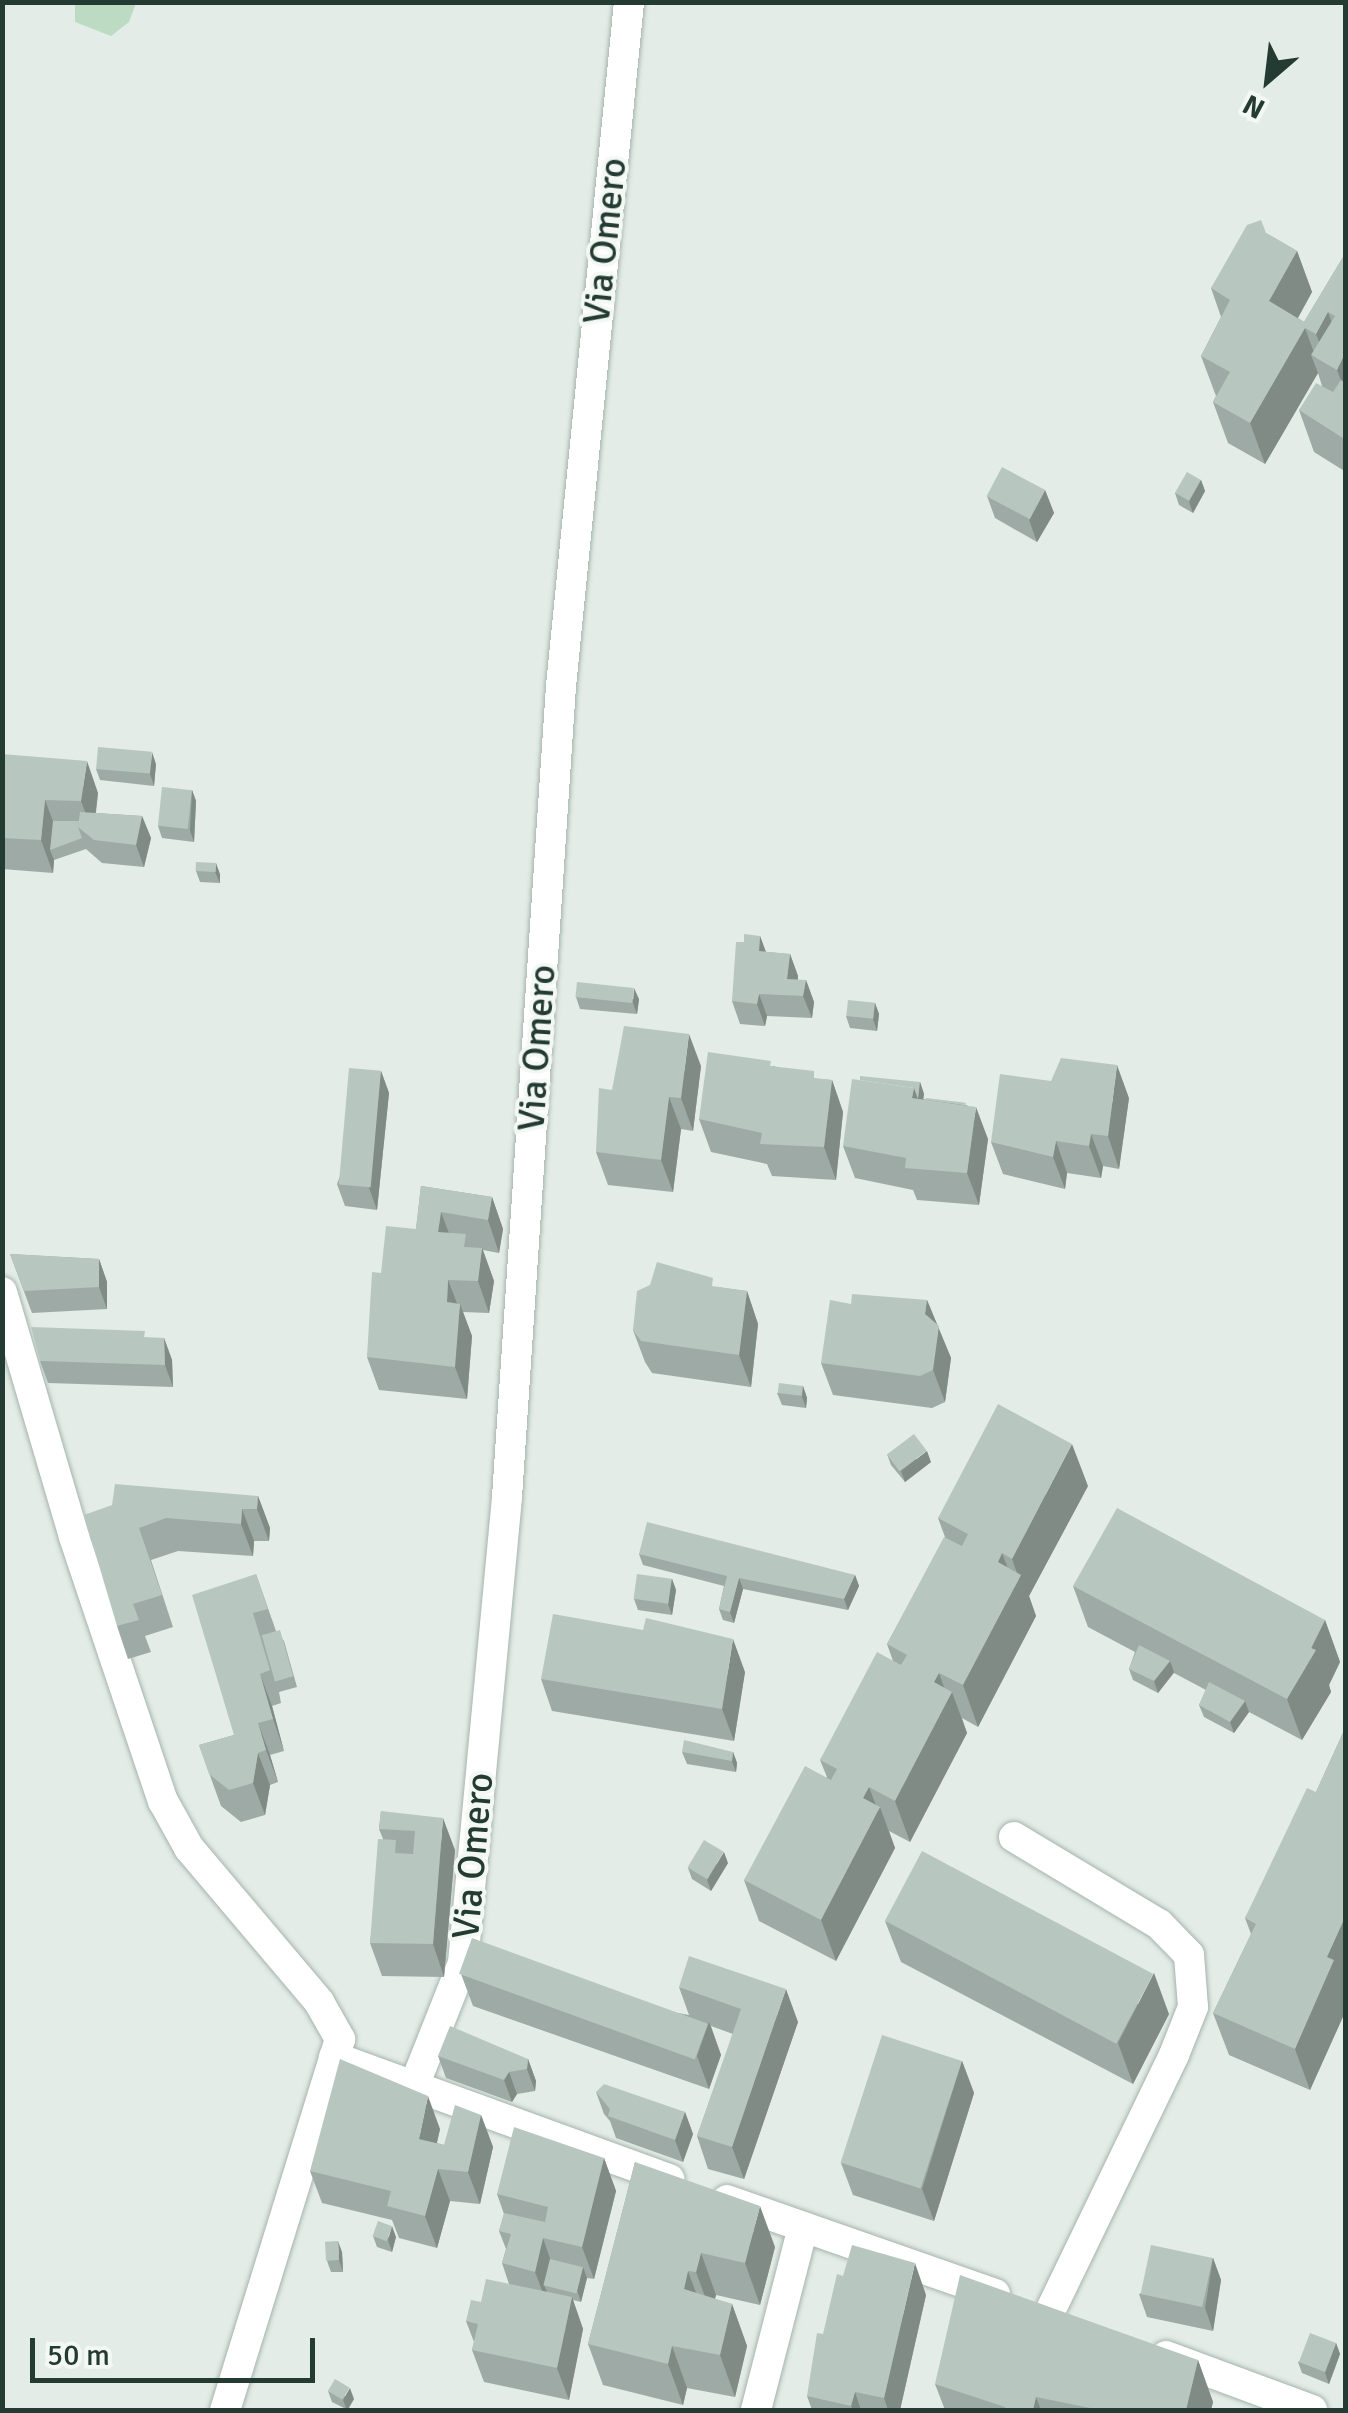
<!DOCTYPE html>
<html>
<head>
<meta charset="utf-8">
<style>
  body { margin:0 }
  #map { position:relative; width:1348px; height:2413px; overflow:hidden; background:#e3ece7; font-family:Signika,sans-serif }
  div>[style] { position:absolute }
  .green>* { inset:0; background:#bddbc3 }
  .roads { filter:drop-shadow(0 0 2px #a6b3ad) drop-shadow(0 0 2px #a6b3ad) }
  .minor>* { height:30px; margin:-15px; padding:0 15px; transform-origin:15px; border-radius:15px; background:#fff }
  .wall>* { inset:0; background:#9eaaa5 }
  .shaded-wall>* { inset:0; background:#818b86 }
  .building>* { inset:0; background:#b8c6c0; transform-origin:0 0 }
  span { translate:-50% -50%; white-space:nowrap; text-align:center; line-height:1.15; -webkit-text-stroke:8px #f3f8f5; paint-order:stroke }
  .street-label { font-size:38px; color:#243b33 }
  .frame { position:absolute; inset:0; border:5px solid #243b33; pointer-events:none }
  .north { position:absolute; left:1218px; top:30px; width:100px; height:100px; -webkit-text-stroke:8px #f3f8f5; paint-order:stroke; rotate:208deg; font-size:28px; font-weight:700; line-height:40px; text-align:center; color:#243b33 }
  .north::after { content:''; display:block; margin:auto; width:35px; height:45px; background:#243b33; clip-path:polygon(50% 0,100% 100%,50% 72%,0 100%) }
  .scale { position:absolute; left:30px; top:2338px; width:285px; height:45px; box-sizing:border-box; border:5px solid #243b33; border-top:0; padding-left:12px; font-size:30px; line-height:35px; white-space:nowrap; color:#243b33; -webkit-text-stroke:8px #f3f8f5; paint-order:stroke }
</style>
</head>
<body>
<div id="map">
  <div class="green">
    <div style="clip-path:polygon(75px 3px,75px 2px,136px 3px,129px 22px,111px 36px,75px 22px)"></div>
  </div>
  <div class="roads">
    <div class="minor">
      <div style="left:2px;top:1292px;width:255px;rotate:73.6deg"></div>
      <div style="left:74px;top:1537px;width:279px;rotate:71.4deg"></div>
      <div style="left:163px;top:1801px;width:54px;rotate:61deg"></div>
      <div style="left:189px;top:1848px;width:202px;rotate:49.8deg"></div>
      <div style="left:319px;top:2002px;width:43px;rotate:60.4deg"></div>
      <div style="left:340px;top:2039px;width:388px;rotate:107.2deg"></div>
      <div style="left:1014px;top:1837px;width:169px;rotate:31deg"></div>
      <div style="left:1159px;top:1924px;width:43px;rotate:45.9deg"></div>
      <div style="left:1189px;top:1955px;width:52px;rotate:85.6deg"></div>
      <div style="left:1193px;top:2007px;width:52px;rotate:111.6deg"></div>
      <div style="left:1174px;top:2055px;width:285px;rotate:115.8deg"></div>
      <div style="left:334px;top:2057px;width:357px;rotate:20deg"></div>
      <div style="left:414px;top:2086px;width:132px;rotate:-68.3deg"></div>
      <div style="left:463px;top:1963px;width:468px;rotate:-84.6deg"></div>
      <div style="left:507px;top:1497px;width:813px;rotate:-86.19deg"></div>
      <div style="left:561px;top:686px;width:687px;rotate:-84.32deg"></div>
      <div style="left:727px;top:2200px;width:284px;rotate:19.3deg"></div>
      <div style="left:1166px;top:2356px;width:156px;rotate:20.3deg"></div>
      <div style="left:756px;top:2410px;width:189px;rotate:-75.6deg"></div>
    </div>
  </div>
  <div class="wall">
    <div style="clip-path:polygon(1266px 233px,1297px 251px,1312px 292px,1298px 318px,1304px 322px,1346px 252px,1346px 472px,1314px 452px,1299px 410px,1322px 386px,1318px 373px,1265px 464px,1228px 443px,1213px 402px,1216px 396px,1201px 356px,1221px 317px,1211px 288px)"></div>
    <div style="clip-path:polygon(1201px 480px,1205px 491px,1193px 513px,1179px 505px,1175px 493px)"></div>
    <div style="clip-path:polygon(1045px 490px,1054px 513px,1037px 542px,995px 518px,987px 496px)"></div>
    <div style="clip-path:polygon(2px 754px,98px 793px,96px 813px,142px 816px,151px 838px,144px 867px,102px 863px,86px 849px,54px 860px,53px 873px,2px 869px)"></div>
    <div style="clip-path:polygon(156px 764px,154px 786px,100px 780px,96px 769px)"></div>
    <div style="clip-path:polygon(192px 790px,196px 801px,194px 842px,162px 838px,158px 826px)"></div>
    <div style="clip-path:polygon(196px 862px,220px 874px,220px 883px,200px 882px,196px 871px)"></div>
    <div style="clip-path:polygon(760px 936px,766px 952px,790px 954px,798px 976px,798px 980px,806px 980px,814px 1002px,812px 1018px,767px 1016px,765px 1026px,740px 1024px,732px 1001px,744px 942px)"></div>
    <div style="clip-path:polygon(576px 997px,639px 999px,637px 1014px,580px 1009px)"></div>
    <div style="clip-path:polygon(875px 1003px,879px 1014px,877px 1031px,850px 1028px,846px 1016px)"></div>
    <div style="clip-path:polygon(701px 1066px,693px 1131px,681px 1129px,673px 1192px,608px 1185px,596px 1152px,612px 1090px)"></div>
    <div style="clip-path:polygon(773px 1066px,817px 1079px,832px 1080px,843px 1112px,836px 1180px,772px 1176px,767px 1164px,711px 1152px,699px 1119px)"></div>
    <div style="clip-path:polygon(381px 1071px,389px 1093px,377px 1210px,345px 1206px,337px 1184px)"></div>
    <div style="clip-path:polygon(920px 1082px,924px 1094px,923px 1099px,967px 1105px,988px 1139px,979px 1205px,917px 1200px,913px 1190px,855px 1178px,843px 1146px)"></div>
    <div style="clip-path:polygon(1129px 1098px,1119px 1169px,1103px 1166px,1101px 1178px,1067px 1173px,1065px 1189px,1003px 1174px,991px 1142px)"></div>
    <div style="clip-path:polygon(421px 1186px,492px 1197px,503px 1229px,499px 1253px,483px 1250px,494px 1281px,489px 1313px,463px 1312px,472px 1336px,467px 1399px,379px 1390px,367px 1357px,381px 1273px,416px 1229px)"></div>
    <div style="clip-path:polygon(10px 1254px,99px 1259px,107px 1282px,107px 1309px,32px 1313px)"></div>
    <div style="clip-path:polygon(716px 1287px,747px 1291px,758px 1324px,751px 1387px,652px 1373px,645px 1362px,633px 1330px)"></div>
    <div style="clip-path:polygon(927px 1300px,951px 1358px,945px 1402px,932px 1408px,833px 1395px,821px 1363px)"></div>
    <div style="clip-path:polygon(147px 1338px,164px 1338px,172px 1360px,173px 1387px,48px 1383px,40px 1361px)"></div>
    <div style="clip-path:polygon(803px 1386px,807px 1398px,806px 1408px,782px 1405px,777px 1393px)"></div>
    <div style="clip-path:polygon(887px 1454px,931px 1462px,905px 1482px,891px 1465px)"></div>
    <div style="clip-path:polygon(1088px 1486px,1029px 1596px,1036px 1616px,978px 1727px,962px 1718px,967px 1733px,910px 1842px,889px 1831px,895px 1848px,836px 1961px,759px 1921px,744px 1880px,827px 1777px,820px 1760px,893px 1661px,887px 1644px,945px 1537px,938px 1518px)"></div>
    <div style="clip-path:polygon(258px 1496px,270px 1528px,269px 1541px,254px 1541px,253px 1556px,178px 1551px,151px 1560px,173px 1627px,145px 1636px,151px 1652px,128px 1659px,117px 1626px,112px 1505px)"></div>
    <div style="clip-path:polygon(639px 1554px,855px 1575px,859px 1586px,848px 1610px,743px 1589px,734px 1623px,723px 1620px,719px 1609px,724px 1586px,643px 1565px)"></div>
    <div style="clip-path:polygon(256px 1574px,276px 1631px,284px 1641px,297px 1687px,279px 1692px,281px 1703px,272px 1706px,284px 1751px,270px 1755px,278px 1782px,270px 1785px,265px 1815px,241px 1822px,221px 1806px,199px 1745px,234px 1735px)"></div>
    <div style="clip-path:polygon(672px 1579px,676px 1590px,672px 1615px,638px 1610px,634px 1599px)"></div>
    <div style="clip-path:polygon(1073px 1586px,1325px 1620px,1340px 1662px,1329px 1685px,1331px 1692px,1302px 1740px,1249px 1712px,1234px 1733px,1204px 1717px,1199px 1705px,1206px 1690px,1174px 1673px,1158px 1693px,1133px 1680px,1129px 1669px,1135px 1652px,1088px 1627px)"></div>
    <div style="clip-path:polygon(745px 1672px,734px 1741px,552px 1711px,541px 1679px)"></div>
    <div style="clip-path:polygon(1346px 1726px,1346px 2010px,1310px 2090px,1229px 2055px,1213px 2013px,1251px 1934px,1245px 1918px,1316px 1792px)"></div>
    <div style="clip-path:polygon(682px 1752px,733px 1752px,737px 1763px,736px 1772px,687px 1764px)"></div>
    <div style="clip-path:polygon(381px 1811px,455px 1850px,444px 1977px,382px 1976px,370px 1943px,383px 1839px,379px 1829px)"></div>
    <div style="clip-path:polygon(728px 1863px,711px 1891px,692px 1879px,688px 1868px)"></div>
    <div style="clip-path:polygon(885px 1921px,1169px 2014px,1133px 2084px,901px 1962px)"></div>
    <div style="clip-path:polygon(461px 1974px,689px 2015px,679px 1987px,798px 2022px,744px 2179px,708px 2169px,697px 2136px,733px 2034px,711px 2026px,721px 2055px,709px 2089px,473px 2006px)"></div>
    <div style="clip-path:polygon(438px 2056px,528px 2059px,536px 2081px,535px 2091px,517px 2094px,512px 2102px,446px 2078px)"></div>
    <div style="clip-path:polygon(962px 2061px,974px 2093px,934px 2221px,853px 2195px,841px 2163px)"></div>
    <div style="clip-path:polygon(596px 2092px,685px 2112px,693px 2134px,683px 2162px,616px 2138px,610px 2121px,604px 2114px)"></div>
    <div style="clip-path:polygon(481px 2115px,493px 2147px,480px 2204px,450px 2201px,437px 2248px,399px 2238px,392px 2220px,322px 2203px,310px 2171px,440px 2129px,437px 2143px,444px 2145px)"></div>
    <div style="clip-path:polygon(604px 2158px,616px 2191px,594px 2279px,587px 2278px,581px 2302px,573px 2300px,583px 2329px,569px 2400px,484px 2382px,472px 2350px,474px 2342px,466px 2321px,509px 2284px,502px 2263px,506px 2249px,499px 2231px,504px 2214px,497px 2194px)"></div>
    <div style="clip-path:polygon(635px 2162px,775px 2247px,760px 2305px,716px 2295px,715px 2299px,732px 2304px,747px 2346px,735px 2397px,687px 2388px,683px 2405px,603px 2385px,588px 2344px)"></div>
    <div style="clip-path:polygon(373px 2236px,396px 2237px,392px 2252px,377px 2247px)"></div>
    <div style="clip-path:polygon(342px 2252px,343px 2272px,331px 2272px,327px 2261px)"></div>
    <div style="clip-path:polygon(1213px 2258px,1221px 2280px,1213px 2331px,1147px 2317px,1139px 2294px)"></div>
    <div style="clip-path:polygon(926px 2295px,900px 2410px,812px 2410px,807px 2396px)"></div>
    <div style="clip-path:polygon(1336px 2343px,1340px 2354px,1329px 2384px,1302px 2373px,1298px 2362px)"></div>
    <div style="clip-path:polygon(1198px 2360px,1213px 2402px,1211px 2410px,945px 2410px,935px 2384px)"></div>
    <div style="clip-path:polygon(328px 2391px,354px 2399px,348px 2410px,332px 2402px)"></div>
  </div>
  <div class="shaded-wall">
    <div style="clip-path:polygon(1297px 251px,1312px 292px,1284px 343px,1269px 301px)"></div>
    <div style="clip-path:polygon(1328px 312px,1343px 354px,1328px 365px,1316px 334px)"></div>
    <div style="clip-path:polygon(1305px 328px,1316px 358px,1311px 355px,1318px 373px,1265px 464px,1250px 423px)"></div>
    <div style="clip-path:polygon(1346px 351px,1346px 394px,1337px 370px)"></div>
    <div style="clip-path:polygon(1201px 480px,1205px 491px,1193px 513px,1189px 502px)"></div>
    <div style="clip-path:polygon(1045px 490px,1054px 513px,1037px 542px,1029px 520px)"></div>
    <div style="clip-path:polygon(152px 752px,156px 764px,154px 786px,150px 774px)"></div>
    <div style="clip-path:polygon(87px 761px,98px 793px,93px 833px,81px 801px)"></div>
    <div style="clip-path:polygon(192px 790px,196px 801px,194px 842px,190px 831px)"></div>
    <div style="clip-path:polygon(45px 800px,57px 832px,50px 850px,54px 860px,53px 873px,41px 840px)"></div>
    <div style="clip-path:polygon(142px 816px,151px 838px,144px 867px,136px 845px)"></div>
    <div style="clip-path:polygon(216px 863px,220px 874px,220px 883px,215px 872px)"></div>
    <div style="clip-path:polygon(760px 936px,768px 958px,759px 951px)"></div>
    <div style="clip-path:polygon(790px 954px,798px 976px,796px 995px,787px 979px)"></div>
    <div style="clip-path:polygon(806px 980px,814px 1002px,812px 1018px,803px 996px)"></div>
    <div style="clip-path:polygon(634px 988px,639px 999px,637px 1014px,633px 1003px)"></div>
    <div style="clip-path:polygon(759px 994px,767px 1016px,765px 1026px,757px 1004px)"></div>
    <div style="clip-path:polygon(875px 1003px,879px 1014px,877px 1031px,873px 1019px)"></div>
    <div style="clip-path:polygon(689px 1034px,701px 1066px,693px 1131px,681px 1098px)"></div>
    <div style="clip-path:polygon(1117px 1065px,1129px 1098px,1119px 1169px,1108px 1136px)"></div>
    <div style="clip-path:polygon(381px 1071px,389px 1093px,377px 1210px,369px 1188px)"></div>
    <div style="clip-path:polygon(832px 1080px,843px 1112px,836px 1180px,824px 1147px)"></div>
    <div style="clip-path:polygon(920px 1082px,924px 1094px,922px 1111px,912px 1098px,914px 1088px)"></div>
    <div style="clip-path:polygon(669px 1097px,681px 1129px,673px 1192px,661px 1160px)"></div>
    <div style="clip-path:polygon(976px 1107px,988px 1139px,979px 1205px,967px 1173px)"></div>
    <div style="clip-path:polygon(1091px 1134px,1103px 1166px,1101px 1178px,1089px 1146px)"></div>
    <div style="clip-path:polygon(1056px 1141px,1067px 1173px,1065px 1189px,1053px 1157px)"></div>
    <div style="clip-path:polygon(492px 1197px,503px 1229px,499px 1253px,488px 1220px)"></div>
    <div style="clip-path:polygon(441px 1212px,453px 1244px,438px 1232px)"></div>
    <div style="clip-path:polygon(482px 1248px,494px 1281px,489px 1313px,478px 1281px)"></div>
    <div style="clip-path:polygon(99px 1259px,107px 1282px,107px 1309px,99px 1287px)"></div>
    <div style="clip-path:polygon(448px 1280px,460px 1311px,460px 1304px,472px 1336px,467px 1399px,455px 1367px,447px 1302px)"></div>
    <div style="clip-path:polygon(747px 1291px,758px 1324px,751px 1387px,739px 1355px)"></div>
    <div style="clip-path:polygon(927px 1300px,951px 1358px,945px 1402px,933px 1370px,925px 1314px)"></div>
    <div style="clip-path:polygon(164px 1338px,172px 1360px,173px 1387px,165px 1365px)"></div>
    <div style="clip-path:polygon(803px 1386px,807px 1398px,806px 1408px,802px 1397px)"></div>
    <div style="clip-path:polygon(1072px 1444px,1088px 1486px,1029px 1596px,1036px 1616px,978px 1727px,963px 1685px,998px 1562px,1002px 1553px,1015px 1587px,1019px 1579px,1012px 1559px)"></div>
    <div style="clip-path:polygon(927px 1451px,931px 1462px,905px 1482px,901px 1471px)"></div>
    <div style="clip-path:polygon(258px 1496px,270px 1528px,269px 1541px,257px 1509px)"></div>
    <div style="clip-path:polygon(242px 1509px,254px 1541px,253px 1556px,241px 1524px)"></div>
    <div style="clip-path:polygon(855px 1575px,859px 1586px,848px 1610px,844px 1599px)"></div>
    <div style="clip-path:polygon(739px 1578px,743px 1589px,734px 1623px,730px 1612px)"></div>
    <div style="clip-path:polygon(672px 1579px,676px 1590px,672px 1615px,668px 1604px)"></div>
    <div style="clip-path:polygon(1325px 1620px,1340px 1662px,1329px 1685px,1331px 1692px,1302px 1740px,1287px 1699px)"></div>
    <div style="clip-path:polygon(733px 1639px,745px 1672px,734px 1741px,722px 1709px)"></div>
    <div style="clip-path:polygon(1170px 1661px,1174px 1672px,1158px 1693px,1154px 1681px)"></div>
    <div style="clip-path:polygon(939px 1673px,948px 1699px,952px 1692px,967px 1733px,910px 1842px,895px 1801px,934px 1682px)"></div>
    <div style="clip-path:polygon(260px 1674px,272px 1706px,284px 1751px,273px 1719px)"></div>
    <div style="clip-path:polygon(1245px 1701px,1249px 1712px,1234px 1733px,1230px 1722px)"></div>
    <div style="clip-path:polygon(258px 1723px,270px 1755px,278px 1782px,266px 1750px)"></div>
    <div style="clip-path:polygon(733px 1752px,737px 1763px,736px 1772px,732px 1761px)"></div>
    <div style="clip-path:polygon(258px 1753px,270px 1785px,265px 1815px,253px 1783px)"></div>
    <div style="clip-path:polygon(869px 1787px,878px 1811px,880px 1807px,895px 1848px,836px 1961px,821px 1920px,863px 1798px)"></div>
    <div style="clip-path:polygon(443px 1818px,455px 1850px,444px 1977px,433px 1944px)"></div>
    <div style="clip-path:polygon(724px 1852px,728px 1863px,711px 1891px,707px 1880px)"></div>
    <div style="clip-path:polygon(1346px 1915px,1346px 2010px,1310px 2090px,1295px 2049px,1327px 1957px)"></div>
    <div style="clip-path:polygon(1154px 1973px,1169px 2014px,1133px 2084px,1118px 2043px)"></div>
    <div style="clip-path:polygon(786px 1989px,798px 2022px,744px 2179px,732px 2147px)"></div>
    <div style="clip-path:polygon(709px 2022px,721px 2055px,709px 2089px,697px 2056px)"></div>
    <div style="clip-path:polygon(528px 2059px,536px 2081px,535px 2091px,527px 2069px)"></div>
    <div style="clip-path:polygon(962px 2061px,974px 2093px,934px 2221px,922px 2189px)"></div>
    <div style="clip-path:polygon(509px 2072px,517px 2094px,512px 2102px,504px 2080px)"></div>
    <div style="clip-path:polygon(428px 2096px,440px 2129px,430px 2172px,419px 2139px)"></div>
    <div style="clip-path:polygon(685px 2112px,693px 2134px,683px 2162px,675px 2140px)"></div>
    <div style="clip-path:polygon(481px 2115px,493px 2147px,480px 2204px,468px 2172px)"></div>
    <div style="clip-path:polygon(604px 2158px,616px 2191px,594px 2279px,582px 2247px)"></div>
    <div style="clip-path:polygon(438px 2169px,450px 2201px,437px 2248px,425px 2216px)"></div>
    <div style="clip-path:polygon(760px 2206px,775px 2247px,760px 2305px,745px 2263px)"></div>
    <div style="clip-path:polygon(392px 2226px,396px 2237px,392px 2252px,388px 2240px)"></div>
    <div style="clip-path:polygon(543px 2238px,554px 2270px,544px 2285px,549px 2296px,547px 2304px,535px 2272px)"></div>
    <div style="clip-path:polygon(338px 2241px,342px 2252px,343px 2272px,339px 2260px)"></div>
    <div style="clip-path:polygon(701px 2253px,716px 2295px,711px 2313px,696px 2272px)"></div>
    <div style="clip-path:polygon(1213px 2258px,1221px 2280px,1213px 2331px,1205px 2308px)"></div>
    <div style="clip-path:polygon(915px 2263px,926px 2295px,900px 2410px,888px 2410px,884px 2398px)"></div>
    <div style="clip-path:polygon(583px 2267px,587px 2278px,581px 2302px,577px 2290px)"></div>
    <div style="clip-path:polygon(688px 2271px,703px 2312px,684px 2289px)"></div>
    <div style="clip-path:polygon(572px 2297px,583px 2329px,569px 2400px,557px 2368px)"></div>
    <div style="clip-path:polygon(732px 2304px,747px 2346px,735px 2397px,720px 2355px)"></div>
    <div style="clip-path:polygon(1336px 2343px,1340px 2354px,1329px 2384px,1325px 2373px)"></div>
    <div style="clip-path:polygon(672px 2346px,687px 2388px,683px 2405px,668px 2364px)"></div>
    <div style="clip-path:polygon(1198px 2360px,1213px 2402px,1211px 2410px,1186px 2410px)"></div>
    <div style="clip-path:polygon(350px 2388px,354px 2399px,347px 2410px,343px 2400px)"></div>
    <div style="clip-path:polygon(855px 2392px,861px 2410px,853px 2410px,851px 2406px)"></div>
    <div style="clip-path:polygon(1036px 2397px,1041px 2410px,1033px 2410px)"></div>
  </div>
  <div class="building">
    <div style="clip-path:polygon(1261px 220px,1266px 233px,1297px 251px,1269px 301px,1304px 322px,1346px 252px,1346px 351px,1337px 370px,1311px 355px,1335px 316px,1328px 312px,1316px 334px,1305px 328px,1250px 423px,1213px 402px,1230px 372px,1201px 356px,1230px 300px,1211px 288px,1247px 225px)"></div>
    <div style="clip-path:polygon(1341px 380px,1346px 383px,1346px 440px,1299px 410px,1316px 383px,1333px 392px)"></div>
    <div style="left:1002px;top:467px;width:49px;height:33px;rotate:28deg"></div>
    <div style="left:1187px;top:472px;width:16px;height:24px;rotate:30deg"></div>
    <div style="left:98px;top:747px;width:54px;height:22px;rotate:5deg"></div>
    <div style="clip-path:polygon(2px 754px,87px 761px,81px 801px,45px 800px,41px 840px,2px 838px)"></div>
    <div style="left:162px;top:787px;width:30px;height:39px;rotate:6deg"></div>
    <div style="clip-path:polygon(80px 812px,142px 816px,136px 845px,94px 840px,78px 827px)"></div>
    <div style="clip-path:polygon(53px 821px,79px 821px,78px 827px,82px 838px,50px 850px)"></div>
    <div style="left:196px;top:862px;width:20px;height:9px;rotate:3deg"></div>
    <div style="clip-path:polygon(744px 934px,760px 936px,759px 951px,790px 954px,787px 979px,806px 980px,803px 996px,759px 994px,757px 1004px,732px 1001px,736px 942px,744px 942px)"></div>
    <div style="left:577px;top:982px;width:57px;height:15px;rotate:6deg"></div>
    <div style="left:848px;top:1000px;width:27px;height:16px;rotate:6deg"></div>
    <div style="clip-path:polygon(624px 1026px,689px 1034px,681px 1098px,669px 1097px,661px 1160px,596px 1152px,599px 1088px,612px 1090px)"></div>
    <div style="clip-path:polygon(708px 1052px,771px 1061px,770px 1066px,814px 1071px,814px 1078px,832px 1080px,824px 1147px,760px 1144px,762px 1133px,699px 1119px)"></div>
    <div style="clip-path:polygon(1061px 1058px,1117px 1065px,1108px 1136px,1091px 1134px,1089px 1146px,1056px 1141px,1053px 1157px,991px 1142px,1000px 1074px,1051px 1081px)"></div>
    <div style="left:349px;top:1068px;width:32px;height:117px;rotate:5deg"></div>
    <div style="clip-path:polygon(860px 1076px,920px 1082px,918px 1099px,914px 1088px,860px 1080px)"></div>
    <div style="clip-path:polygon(852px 1079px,914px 1088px,912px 1098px,976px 1107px,967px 1173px,905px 1168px,906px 1158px,843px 1146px)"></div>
    <div style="left:926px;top:1098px;width:40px;height:2px;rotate:7deg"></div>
    <div style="clip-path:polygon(421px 1186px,492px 1197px,488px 1220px,441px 1212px,438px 1232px,466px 1234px,464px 1247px,482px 1248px,478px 1281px,448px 1280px,447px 1302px,460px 1304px,455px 1367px,367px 1357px,372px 1272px,381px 1273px,386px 1226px,416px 1229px)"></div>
    <div style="clip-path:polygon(10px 1254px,99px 1259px,99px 1287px,24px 1291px)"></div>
    <div style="clip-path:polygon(657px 1262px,713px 1278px,712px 1286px,747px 1291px,739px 1355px,641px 1341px,633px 1330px,637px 1291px,650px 1285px)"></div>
    <div style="clip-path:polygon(852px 1294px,927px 1300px,925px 1314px,939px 1326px,933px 1370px,920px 1376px,821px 1363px,830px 1300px,851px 1304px)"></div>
    <div style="clip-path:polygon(31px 1327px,145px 1331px,144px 1337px,164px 1338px,165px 1365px,40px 1361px)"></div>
    <div style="left:779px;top:1383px;width:24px;height:10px;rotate:7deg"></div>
    <div style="clip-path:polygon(998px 1404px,1072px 1444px,1012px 1559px,1002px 1553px,998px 1562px,1021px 1575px,963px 1685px,939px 1673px,934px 1682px,952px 1692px,895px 1801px,869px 1787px,863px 1798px,880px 1807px,821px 1920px,744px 1880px,805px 1766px,831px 1780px,837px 1769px,820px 1760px,877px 1652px,901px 1665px,907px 1655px,887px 1644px,944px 1537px,962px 1546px,968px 1534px,938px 1518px)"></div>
    <div style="left:914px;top:1434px;width:21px;height:34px;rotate:53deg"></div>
    <div style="clip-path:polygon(115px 1484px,258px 1496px,257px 1509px,242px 1509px,241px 1524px,166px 1518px,139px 1528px,162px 1595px,133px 1604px,139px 1620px,117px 1626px,84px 1515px,112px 1505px)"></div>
    <div style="clip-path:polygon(1117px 1508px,1325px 1620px,1311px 1648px,1316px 1650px,1287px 1699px,1073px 1586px)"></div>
    <div style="clip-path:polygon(647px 1522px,855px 1575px,844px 1599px,739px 1578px,730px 1612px,719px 1609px,727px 1576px,639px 1554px)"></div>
    <div style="clip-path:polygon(256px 1574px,268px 1609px,253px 1613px,270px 1670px,260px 1674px,273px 1719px,258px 1723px,266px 1750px,258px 1753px,253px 1783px,229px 1790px,209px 1774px,199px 1745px,234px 1735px,192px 1595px)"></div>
    <div style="left:637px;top:1574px;width:35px;height:25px;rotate:8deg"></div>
    <div style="clip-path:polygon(553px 1614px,643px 1630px,646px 1618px,733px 1639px,722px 1709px,541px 1679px)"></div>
    <div style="left:280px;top:1630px;width:48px;height:19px;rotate:74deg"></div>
    <div style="clip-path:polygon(1139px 1645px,1170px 1661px,1154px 1681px,1129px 1669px)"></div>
    <div style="clip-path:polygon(1209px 1682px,1245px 1701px,1230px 1722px,1199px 1705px)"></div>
    <div style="clip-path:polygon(1346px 1726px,1346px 1915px,1327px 1957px,1334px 1960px,1295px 2049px,1213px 2013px,1256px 1924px,1245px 1918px,1307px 1788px,1316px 1792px)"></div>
    <div style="clip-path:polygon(684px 1740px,733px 1752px,732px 1761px,682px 1752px)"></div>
    <div style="clip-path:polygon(381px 1811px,443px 1818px,433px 1944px,370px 1943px,378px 1839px,396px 1840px,395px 1853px,413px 1854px,415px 1831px,379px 1829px)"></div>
    <div style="left:704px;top:1840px;width:23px;height:32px;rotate:31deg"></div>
    <div style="left:922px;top:1851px;width:262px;height:79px;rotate:28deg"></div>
    <div style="left:472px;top:1938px;width:251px;height:38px;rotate:20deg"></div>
    <div style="clip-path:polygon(689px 1956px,786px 1989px,732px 2147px,697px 2136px,741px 2009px,679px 1987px)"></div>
    <div style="clip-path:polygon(450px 2026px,528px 2059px,527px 2069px,509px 2072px,504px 2080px,438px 2056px)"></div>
    <div style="left:882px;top:2035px;width:84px;height:134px;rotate:18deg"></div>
    <div style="clip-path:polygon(340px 2059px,428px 2096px,419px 2139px,444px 2145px,455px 2105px,481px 2115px,468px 2172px,438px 2169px,425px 2216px,387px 2206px,391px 2191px,310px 2171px)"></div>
    <div style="clip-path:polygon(604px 2084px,685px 2112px,675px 2140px,608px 2116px,610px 2109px,596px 2092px)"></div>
    <div style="clip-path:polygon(514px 2127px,604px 2158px,582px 2247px,543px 2238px,535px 2272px,502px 2263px,511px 2234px,499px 2231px,504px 2213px,545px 2222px,548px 2207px,497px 2194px)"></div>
    <div style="clip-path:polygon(635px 2162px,760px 2206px,745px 2263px,701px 2253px,696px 2272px,688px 2271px,684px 2289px,732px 2304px,720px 2355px,672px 2346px,668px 2364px,588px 2344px)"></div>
    <div style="left:378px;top:2221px;width:15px;height:16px;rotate:20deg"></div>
    <div style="left:338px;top:2241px;width:19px;height:13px;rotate:87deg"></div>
    <div style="clip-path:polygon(852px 2245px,915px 2263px,884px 2398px,855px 2392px,851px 2406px,807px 2396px,817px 2333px,823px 2334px,837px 2274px,843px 2276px)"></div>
    <div style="left:1151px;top:2245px;width:63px;height:50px;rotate:12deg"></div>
    <div style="left:550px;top:2259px;width:34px;height:27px;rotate:14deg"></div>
    <div style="clip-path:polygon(960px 2275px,1198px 2360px,1186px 2410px,1100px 2410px,1036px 2397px,1033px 2410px,1005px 2410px,1005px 2407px,935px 2384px)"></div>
    <div style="clip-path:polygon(486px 2279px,572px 2297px,557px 2368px,472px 2350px,478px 2324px,466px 2321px,471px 2300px,481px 2302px)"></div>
    <div style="left:1310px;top:2333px;width:28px;height:31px;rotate:21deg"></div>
    <div style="left:335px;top:2379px;width:17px;height:14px;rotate:31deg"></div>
  </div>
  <div class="street-label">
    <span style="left:605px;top:241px;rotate:-84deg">Via Omero</span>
    <span style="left:537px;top:1048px;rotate:-86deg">Via Omero</span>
    <span style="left:473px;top:1856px;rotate:-85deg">Via Omero</span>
  </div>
  <div class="frame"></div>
  <div class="north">N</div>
  <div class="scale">50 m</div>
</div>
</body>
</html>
